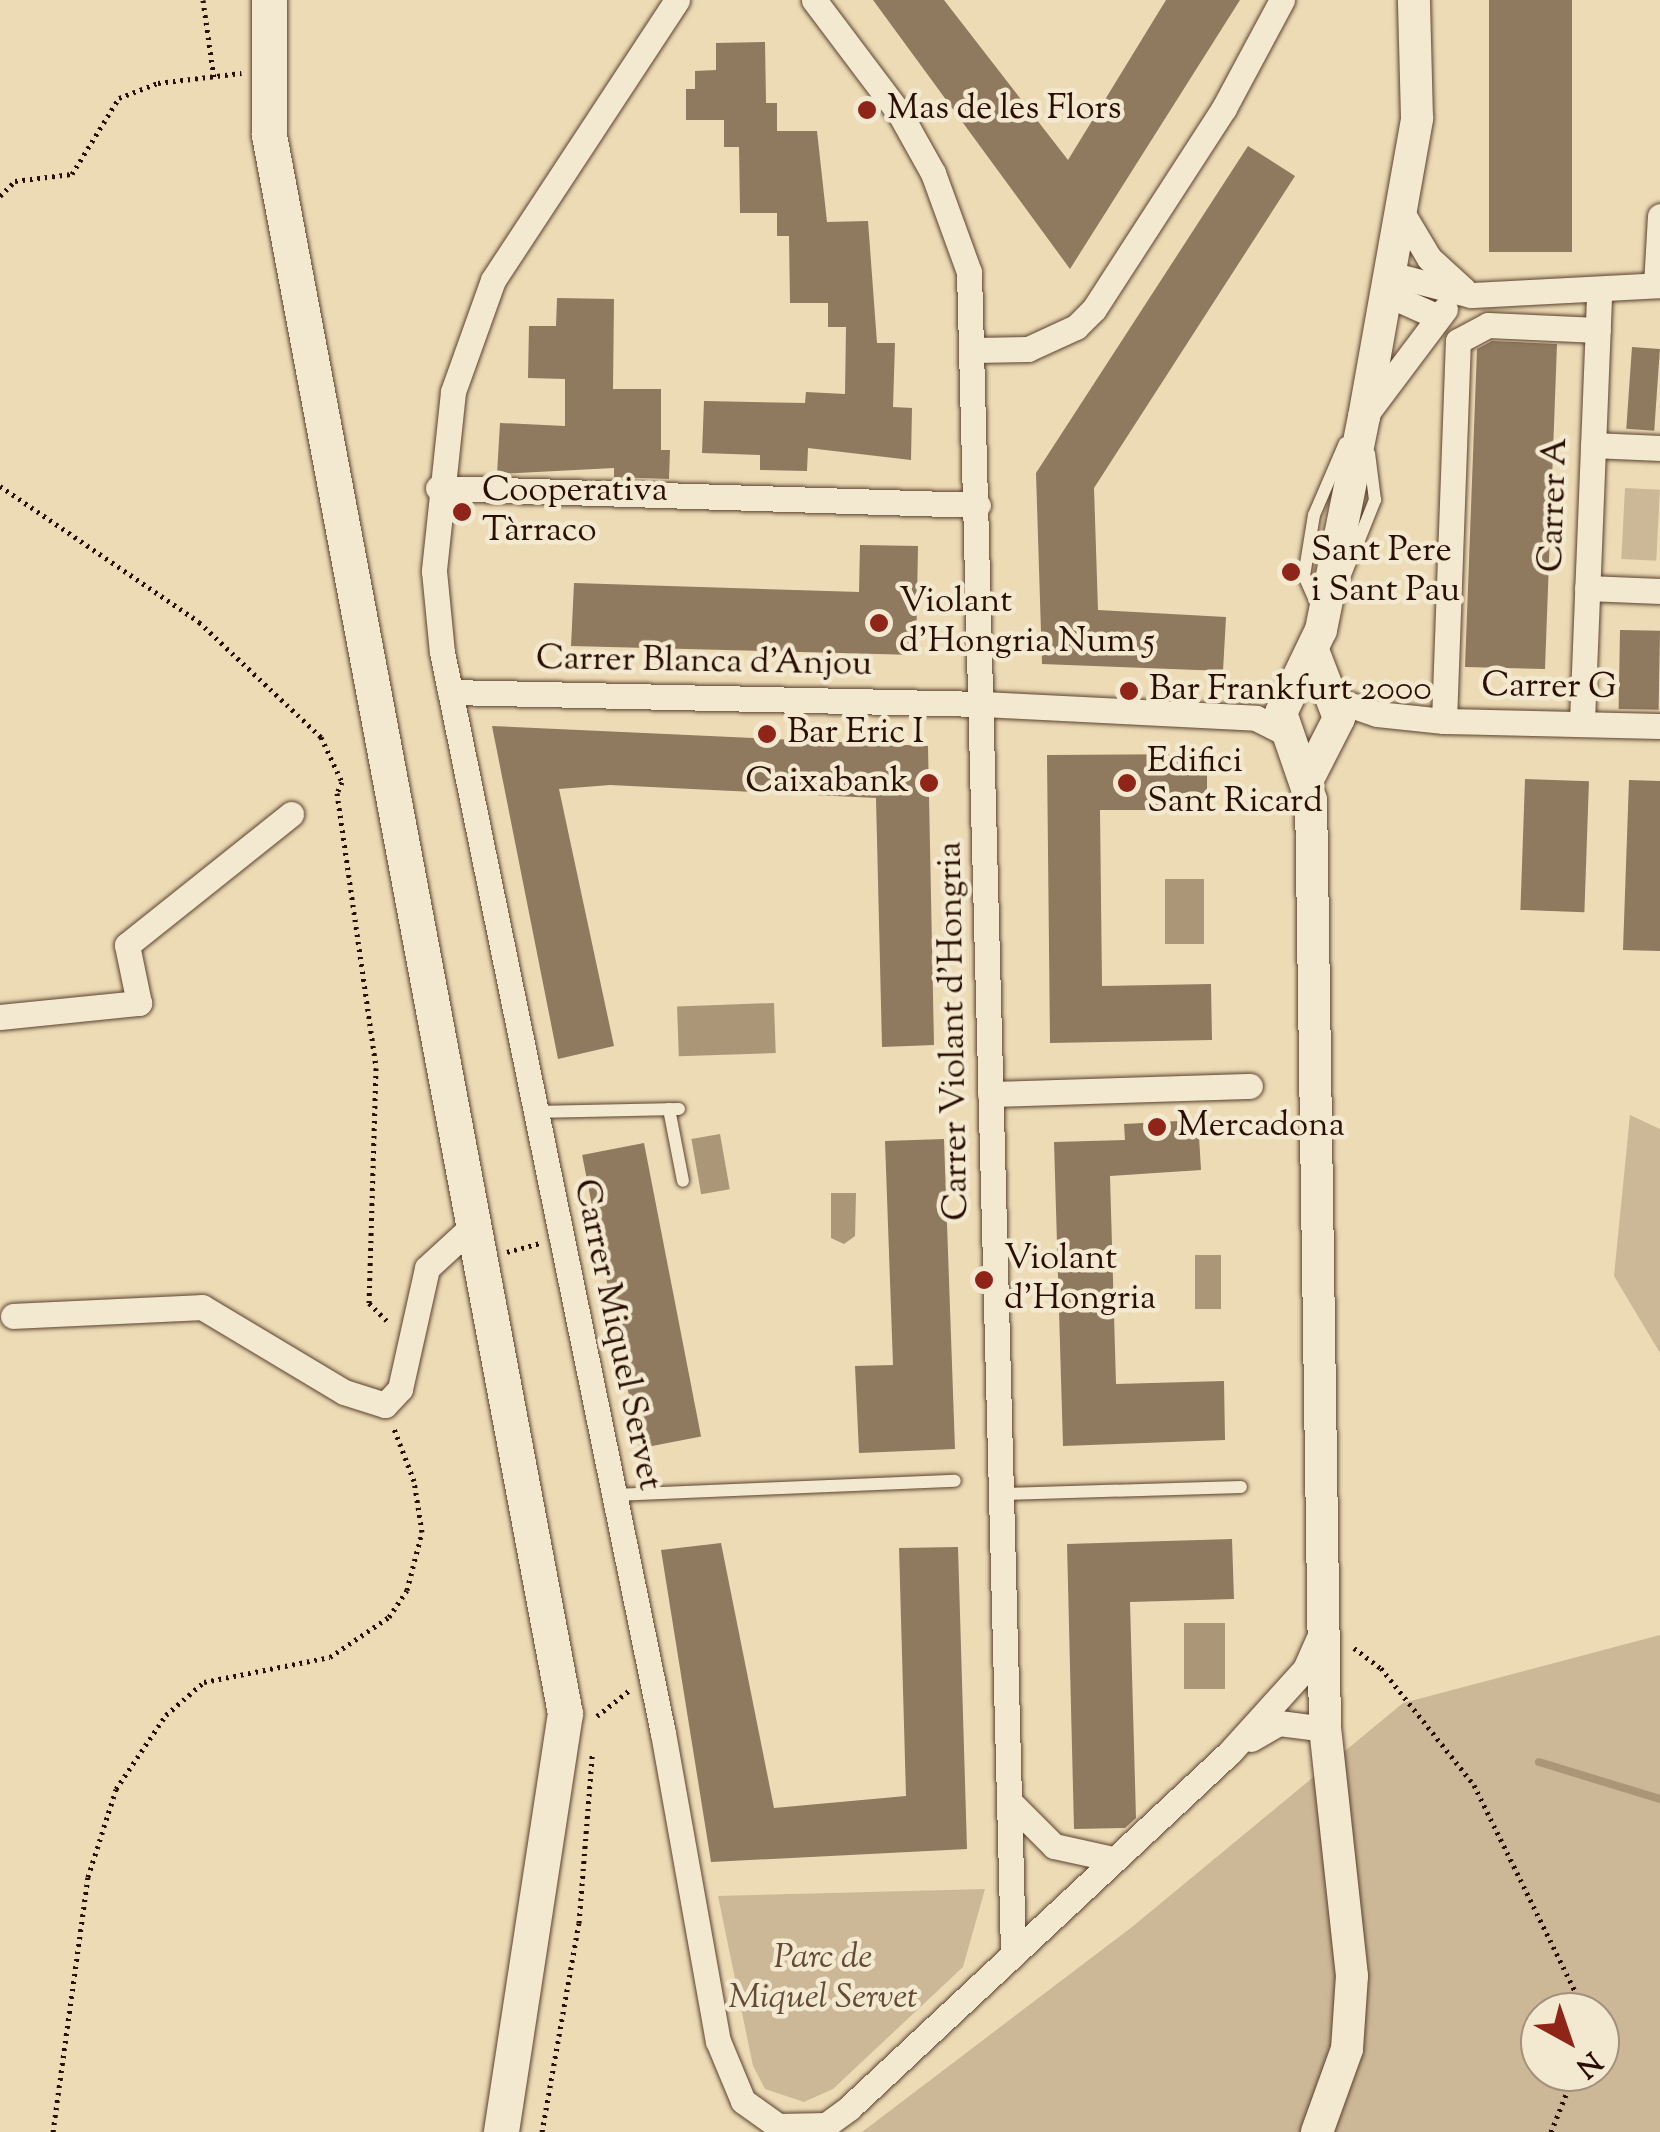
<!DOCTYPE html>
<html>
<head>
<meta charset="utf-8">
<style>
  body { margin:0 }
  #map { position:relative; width:1660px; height:2132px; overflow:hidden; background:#eddbb6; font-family:"Sorts Mill Goudy",serif }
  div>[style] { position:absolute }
  .green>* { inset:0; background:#ccb897; transform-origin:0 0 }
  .water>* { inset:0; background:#ab9678; transform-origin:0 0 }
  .stream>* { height:8px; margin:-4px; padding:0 4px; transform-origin:4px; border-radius:4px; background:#ab9678 }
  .building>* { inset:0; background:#8f795f; transform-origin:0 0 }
  .path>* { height:5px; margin-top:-2.5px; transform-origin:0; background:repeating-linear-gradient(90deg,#2a0f00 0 2.5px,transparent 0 7.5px) }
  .roads { filter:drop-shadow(0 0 2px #5b422e) drop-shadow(0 0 2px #5b422e) }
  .service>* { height:12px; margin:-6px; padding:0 6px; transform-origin:6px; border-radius:6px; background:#f3e8d0 }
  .minor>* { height:25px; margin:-12.5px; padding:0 12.5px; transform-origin:12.5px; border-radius:12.5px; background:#f3e8d0 }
  .tertiary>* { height:32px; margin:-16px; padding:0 16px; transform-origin:16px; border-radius:16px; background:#f3e8d0 }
  .secondary>* { height:35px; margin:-17.5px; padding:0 17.5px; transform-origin:17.5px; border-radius:17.5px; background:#f3e8d0 }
  .dots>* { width:28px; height:28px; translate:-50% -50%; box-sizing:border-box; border:5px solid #f3e8d0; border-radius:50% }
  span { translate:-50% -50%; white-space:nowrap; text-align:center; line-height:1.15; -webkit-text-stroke:9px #f3e8d0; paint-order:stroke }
  .poi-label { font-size:35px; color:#2a0f00 }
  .left { translate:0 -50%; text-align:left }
  .right { translate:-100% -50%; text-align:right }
  .street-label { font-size:35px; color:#2a0f00 }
  .park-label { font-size:35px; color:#634a35; font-style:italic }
  .north { position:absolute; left:1520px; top:1992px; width:100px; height:100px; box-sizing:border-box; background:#f3e8d0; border:2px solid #a3917d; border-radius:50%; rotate:140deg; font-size:28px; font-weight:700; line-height:40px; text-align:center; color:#2a0f00 }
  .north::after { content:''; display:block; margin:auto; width:35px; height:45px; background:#8f2418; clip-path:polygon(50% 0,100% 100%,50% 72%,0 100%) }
</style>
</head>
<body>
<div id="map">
  <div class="green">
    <div style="left:1625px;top:488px;width:35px;height:71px;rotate:3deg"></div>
    <div style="clip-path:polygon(1630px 1115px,1660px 1129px,1660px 1353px,1614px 1276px)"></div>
    <div style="clip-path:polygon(evenodd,1660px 1635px,1660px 2132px,862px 2132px,1132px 1927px,1403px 1703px,1660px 1635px,1540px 2012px,1600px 2012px,1600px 2072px,1540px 2072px,1540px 2012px)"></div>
    <div style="clip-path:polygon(985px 1889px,963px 1967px,833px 2089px,804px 2102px,765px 2089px,753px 2066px,718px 1896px)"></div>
  </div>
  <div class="water">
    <div style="left:1165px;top:879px;width:39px;height:65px"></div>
    <div style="left:774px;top:1003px;width:50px;height:97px;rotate:88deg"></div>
    <div style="left:720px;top:1134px;width:56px;height:29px;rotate:80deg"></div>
    <div style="clip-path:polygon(831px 1193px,856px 1193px,855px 1236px,844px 1244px,831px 1238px)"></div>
    <div style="left:1195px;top:1255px;width:26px;height:54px"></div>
    <div style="left:1225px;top:1623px;width:66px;height:41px;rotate:90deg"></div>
  </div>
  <div class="stream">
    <div style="left:1539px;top:1762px;width:127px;rotate:17deg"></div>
  </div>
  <div class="building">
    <div style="clip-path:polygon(873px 0,944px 0,1068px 160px,1166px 0,1240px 0,1070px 269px)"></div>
    <div style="left:1489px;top:0;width:83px;height:252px"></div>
    <div style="clip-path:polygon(765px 42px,766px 103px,777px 103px,777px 131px,817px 131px,827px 222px,868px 221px,877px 343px,895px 343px,893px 407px,912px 408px,911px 460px,808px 448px,807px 471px,760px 470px,760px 455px,702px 453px,704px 401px,805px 403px,806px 392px,845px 394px,846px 327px,828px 327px,828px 303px,790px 303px,789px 236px,777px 236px,777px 213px,740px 213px,739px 147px,724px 147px,724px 120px,686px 120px,686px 89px,695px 89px,695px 71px,716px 70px,716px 43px)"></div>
    <div style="clip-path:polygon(1248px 146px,1295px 176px,1094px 488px,1098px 610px,1226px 617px,1223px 671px,1042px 664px,1036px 473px)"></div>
    <div style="clip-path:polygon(557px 298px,614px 299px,613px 389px,661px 389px,661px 450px,670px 450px,669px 479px,614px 477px,614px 468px,497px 474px,500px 423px,565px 426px,565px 379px,528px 378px,529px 326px,556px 326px)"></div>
    <div style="clip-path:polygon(1492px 341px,1557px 344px,1545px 669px,1465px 667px,1477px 349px)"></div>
    <div style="left:1632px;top:347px;width:28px;height:82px;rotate:4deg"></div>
    <div style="clip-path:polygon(860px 545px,918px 546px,916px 655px,571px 646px,574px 583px,859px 592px)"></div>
    <div style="left:1620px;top:630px;width:40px;height:79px;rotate:1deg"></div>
    <div style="clip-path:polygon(492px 726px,928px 746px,934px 1045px,882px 1047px,876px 798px,610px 785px,559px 789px,614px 1046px,558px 1059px)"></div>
    <div style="clip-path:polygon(1207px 754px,1207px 810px,1100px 810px,1102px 986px,1211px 984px,1212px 1040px,1050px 1043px,1047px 755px)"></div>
    <div style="left:1525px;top:779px;width:64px;height:131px;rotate:2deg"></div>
    <div style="clip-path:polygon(1629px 780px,1660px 781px,1660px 951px,1623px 950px)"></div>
    <div style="clip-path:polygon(1198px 1120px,1201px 1170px,1110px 1176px,1116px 1384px,1224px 1381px,1225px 1440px,1063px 1446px,1054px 1142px,1125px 1140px,1124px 1124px)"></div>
    <div style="clip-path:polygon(944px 1139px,955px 1449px,859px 1453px,855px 1366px,893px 1365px,885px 1141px)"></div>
    <div style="left:644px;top:1143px;width:299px;height:63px;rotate:79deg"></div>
    <div style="clip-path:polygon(1232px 1539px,1234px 1599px,1130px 1602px,1136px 1818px,1125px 1828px,1074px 1829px,1067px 1544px)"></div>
    <div style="clip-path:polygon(721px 1543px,774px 1808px,906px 1796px,899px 1548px,958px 1547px,967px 1849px,711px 1862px,661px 1550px)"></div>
  </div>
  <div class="path">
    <div style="left:203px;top:0;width:79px;rotate:82deg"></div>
    <div style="left:0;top:196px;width:21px;rotate:-45deg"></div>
    <div style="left:15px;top:181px;width:57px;rotate:-7deg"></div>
    <div style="left:72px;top:174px;width:89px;rotate:-58.3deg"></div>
    <div style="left:119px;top:98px;width:42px;rotate:-21deg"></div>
    <div style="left:158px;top:83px;width:84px;rotate:-6.9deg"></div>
    <div style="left:0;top:486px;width:241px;rotate:34.3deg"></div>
    <div style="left:199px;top:622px;width:168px;rotate:43.3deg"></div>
    <div style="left:321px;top:737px;width:50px;rotate:65deg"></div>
    <div style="left:342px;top:782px;width:12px;rotate:114deg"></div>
    <div style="left:337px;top:793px;width:278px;rotate:81.9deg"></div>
    <div style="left:376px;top:1068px;width:235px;rotate:91.7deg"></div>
    <div style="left:369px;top:1303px;width:27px;rotate:45deg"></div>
    <div style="left:507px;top:1252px;width:34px;rotate:-15deg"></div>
    <div style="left:1354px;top:1648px;width:34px;rotate:37deg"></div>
    <div style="left:1381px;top:1668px;width:149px;rotate:51.5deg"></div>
    <div style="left:1474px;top:1785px;width:253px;rotate:63.9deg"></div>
    <div style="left:597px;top:1716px;width:43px;rotate:-38.5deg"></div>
    <div style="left:53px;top:2132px;width:257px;rotate:-82.2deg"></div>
    <div style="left:88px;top:1877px;width:92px;rotate:-72.3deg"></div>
    <div style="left:116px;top:1789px;width:89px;rotate:-56deg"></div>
    <div style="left:166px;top:1715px;width:50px;rotate:-41deg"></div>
    <div style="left:204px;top:1682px;width:128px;rotate:-11.2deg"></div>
    <div style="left:330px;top:1657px;width:71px;rotate:-34.1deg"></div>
    <div style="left:389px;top:1617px;width:32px;rotate:-56deg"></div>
    <div style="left:407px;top:1590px;width:60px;rotate:-75.5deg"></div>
    <div style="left:422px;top:1532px;width:52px;rotate:-98.9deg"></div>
    <div style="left:414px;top:1481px;width:59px;rotate:-110.9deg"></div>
    <div style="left:542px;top:2132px;width:212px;rotate:-80deg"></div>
    <div style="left:579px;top:1923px;width:168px;rotate:-85.5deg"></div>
    <div style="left:1551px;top:2132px;width:65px;rotate:-68.2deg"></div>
  </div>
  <div class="roads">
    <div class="service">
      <div style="left:1341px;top:585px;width:92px;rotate:-68.2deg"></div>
      <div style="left:1375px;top:500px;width:47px;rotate:-97.3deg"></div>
      <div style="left:1318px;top:607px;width:34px;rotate:-114deg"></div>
      <div style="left:1304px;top:576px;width:62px;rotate:-80.7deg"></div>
      <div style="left:1314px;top:515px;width:78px;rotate:-66.7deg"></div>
      <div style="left:669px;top:1109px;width:73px;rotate:79deg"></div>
      <div style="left:534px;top:1112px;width:145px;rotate:-1.2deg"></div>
      <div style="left:1004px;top:1494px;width:237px;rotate:-1.7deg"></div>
      <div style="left:614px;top:1495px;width:341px;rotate:-2.4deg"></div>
    </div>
    <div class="minor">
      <div style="left:677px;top:0;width:335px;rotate:123.3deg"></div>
      <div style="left:493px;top:280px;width:119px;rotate:109.7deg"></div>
      <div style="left:453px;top:392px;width:180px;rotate:96.1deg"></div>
      <div style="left:434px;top:571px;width:81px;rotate:84.4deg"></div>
      <div style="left:442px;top:652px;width:1103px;rotate:78.45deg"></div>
      <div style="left:663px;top:1733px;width:313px;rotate:79.9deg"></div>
      <div style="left:718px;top:2041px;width:65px;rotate:67.4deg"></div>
      <div style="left:743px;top:2101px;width:43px;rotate:35.5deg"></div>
      <div style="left:778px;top:2126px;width:48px;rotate:-1.2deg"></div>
      <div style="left:826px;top:2125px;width:29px;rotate:-36deg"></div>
      <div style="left:849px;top:2108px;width:521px;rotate:-43.06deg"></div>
      <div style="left:1230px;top:1752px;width:112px;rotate:-47.9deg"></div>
      <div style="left:1305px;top:1669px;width:37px;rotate:-66deg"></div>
      <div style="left:814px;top:0;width:143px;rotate:53deg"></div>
      <div style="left:900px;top:114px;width:68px;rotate:60.8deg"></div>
      <div style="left:933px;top:173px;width:105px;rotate:70deg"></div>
      <div style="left:969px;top:272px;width:1683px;rotate:88.5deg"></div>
      <div style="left:1401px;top:211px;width:55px;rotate:59.2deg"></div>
      <div style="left:1429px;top:258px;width:46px;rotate:42.4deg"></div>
      <div style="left:1656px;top:285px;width:69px;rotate:-86.7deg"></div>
      <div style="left:1436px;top:316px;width:36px;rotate:-156deg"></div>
      <div style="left:1403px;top:301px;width:30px;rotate:-116deg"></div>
      <div style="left:1390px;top:274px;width:84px;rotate:14.5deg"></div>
      <div style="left:1471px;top:295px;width:189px;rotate:-3deg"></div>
      <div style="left:975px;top:350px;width:53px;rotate:-1.1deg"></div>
      <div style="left:1028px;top:349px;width:53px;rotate:-24.6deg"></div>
      <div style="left:1076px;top:327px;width:25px;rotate:-45deg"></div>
      <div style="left:1094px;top:309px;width:239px;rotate:-57.1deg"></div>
      <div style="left:1224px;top:108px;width:123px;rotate:-61.8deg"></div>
      <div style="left:1367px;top:413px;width:130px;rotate:-53.1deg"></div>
      <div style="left:1593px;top:445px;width:67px;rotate:2.6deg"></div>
      <div style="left:438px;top:488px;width:540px;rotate:1.8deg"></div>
      <div style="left:1587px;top:588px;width:73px;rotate:2.4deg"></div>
      <div style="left:450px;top:692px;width:533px;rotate:1.29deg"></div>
      <div style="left:983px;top:704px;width:273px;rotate:2.9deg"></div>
      <div style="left:1256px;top:718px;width:35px;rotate:27deg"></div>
      <div style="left:1333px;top:699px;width:46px;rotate:18.8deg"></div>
      <div style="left:1377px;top:714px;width:67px;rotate:6deg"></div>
      <div style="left:1444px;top:721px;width:216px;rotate:1.3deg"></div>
      <div style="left:1444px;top:721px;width:380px;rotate:-87.9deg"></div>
      <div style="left:1458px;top:341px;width:34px;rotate:-28deg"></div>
      <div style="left:1488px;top:325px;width:110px;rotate:2.6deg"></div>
      <div style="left:1582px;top:721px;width:429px;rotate:-87.7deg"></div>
      <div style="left:0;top:1017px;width:140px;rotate:-5.8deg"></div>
      <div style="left:139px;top:1003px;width:59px;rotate:-101.7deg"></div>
      <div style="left:127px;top:945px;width:210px;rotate:-38.6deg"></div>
      <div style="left:990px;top:1094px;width:260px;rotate:-1.8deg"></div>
      <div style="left:13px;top:1316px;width:189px;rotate:-2.7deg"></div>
      <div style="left:202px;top:1307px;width:165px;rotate:30.9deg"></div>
      <div style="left:344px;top:1392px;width:43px;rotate:17.6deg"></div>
      <div style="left:385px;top:1405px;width:22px;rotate:-47deg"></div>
      <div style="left:400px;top:1389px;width:124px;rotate:-77.4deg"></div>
      <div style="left:427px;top:1268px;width:64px;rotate:-42.5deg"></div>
      <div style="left:1251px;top:1739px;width:32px;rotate:-30deg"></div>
      <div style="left:1279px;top:1723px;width:46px;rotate:7.4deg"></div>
      <div style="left:1013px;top:1805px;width:58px;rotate:45deg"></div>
      <div style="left:1054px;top:1846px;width:60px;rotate:12.4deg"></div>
    </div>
    <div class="tertiary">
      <div style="left:1309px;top:777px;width:66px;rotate:-63deg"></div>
      <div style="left:1339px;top:718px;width:70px;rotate:-111deg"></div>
      <div style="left:1317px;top:2132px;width:88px;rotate:-70.1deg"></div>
      <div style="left:1347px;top:2049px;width:73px;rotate:-86.1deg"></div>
      <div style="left:1352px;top:1976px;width:248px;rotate:-96.2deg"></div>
      <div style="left:1325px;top:1729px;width:929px;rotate:-90.86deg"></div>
      <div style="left:1311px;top:800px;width:92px;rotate:-109deg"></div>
      <div style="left:1281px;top:713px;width:92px;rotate:-64.3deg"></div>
      <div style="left:1321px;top:630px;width:217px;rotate:-78.6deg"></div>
      <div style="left:1364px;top:417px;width:304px;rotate:-79.9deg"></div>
      <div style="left:1417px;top:118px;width:118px;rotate:-91.5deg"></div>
    </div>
    <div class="secondary">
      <div style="left:269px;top:0;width:135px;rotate:90deg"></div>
      <div style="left:269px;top:135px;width:1606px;rotate:79.38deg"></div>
      <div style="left:565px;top:1713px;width:424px;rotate:98.7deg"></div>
    </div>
  </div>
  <div class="dots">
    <div style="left:867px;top:110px;background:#8f2418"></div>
    <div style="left:462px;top:512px;background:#8f2418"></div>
    <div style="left:1291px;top:572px;background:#8f2418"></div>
    <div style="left:879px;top:623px;background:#8f2418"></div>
    <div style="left:1129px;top:691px;background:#8f2418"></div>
    <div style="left:767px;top:734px;background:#8f2418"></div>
    <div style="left:929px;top:783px;background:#8f2418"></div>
    <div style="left:1127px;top:783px;background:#8f2418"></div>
    <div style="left:1157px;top:1127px;background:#8f2418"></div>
    <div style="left:984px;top:1280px;background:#8f2418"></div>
  </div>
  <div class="poi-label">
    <span class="left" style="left:887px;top:110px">Mas de les Flors</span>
    <span class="left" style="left:482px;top:512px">Cooperativa<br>Tàrraco</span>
    <span class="left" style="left:1311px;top:572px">Sant Pere<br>i Sant Pau</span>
    <span class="left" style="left:899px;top:623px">Violant<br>d'Hongria Num 5</span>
    <span class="left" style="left:1149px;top:691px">Bar Frankfurt 2000</span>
    <span class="left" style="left:787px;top:734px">Bar Eric I</span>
    <span class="left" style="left:1147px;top:783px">Edifici<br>Sant Ricard</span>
    <span class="right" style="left:909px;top:783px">Caixabank</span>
    <span class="left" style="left:1177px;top:1127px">Mercadona</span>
    <span class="left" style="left:1004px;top:1280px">Violant<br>d'Hongria</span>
  </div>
  <div class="street-label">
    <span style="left:1555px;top:505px;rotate:-88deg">Carrer A</span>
    <span style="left:704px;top:663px;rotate:1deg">Carrer Blanca d'Anjou</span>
    <span style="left:1549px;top:688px;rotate:1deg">Carrer G</span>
    <span style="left:955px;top:1031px;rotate:-91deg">Carrer Violant d'Hongria</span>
    <span style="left:616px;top:1335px;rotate:78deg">Carrer Miquel Servet</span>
  </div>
  <div class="park-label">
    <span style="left:823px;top:1979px">Parc de<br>Miquel Servet</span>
  </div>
  <div class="north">N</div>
</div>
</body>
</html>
